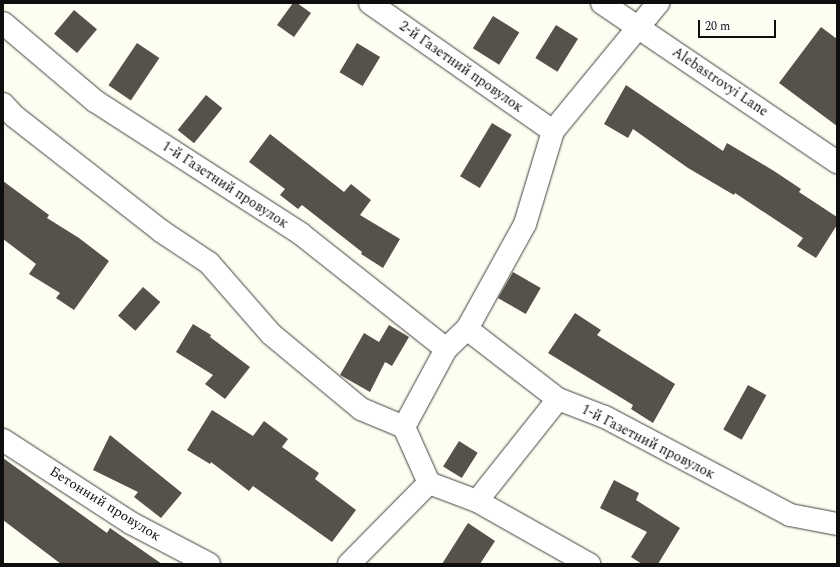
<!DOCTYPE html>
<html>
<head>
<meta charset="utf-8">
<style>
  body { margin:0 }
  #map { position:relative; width:840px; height:567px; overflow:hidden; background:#fefdf1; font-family:Spectral,serif }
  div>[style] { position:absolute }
  .building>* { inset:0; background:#56514b; transform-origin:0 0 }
  .roads { filter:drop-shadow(0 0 1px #414141) drop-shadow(0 0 1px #414141) }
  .minor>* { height:22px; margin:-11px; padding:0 11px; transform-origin:11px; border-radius:11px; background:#fff }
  span { translate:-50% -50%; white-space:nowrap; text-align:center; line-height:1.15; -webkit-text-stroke:4px #fff; paint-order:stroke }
  .street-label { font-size:14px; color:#0e0e0e }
  .frame { position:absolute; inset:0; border:4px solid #0e0e0e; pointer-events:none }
  .scale { position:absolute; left:698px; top:20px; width:78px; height:18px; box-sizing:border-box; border:2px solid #0e0e0e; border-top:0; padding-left:5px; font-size:12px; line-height:14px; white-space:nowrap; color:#0e0e0e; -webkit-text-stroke:3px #fff; paint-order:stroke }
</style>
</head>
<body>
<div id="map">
  <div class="building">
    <div style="clip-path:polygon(293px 3px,297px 3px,311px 13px,294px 37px,277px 25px)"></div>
    <div style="left:74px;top:10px;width:30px;height:31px;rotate:40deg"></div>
    <div style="left:493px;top:16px;width:31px;height:38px;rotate:32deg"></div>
    <div style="left:556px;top:25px;width:26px;height:39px;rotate:32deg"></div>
    <div style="clip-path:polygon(821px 27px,837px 39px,837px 126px,779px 83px)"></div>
    <div style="left:137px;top:43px;width:27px;height:51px;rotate:34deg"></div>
    <div style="left:357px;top:43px;width:27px;height:34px;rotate:31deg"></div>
    <div style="clip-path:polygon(626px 85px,723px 151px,727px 143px,774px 171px,801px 189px,799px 192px,837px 217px,837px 225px,816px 258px,797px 246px,803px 238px,735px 193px,734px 195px,688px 168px,633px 129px,628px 138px,604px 124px)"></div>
    <div style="left:206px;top:95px;width:21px;height:45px;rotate:39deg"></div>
    <div style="left:492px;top:123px;width:23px;height:62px;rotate:31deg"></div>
    <div style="clip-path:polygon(270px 134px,344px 192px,351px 184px,371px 200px,360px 215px,400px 239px,383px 268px,361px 254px,362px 252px,302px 205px,298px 209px,280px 195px,285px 189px,249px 162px)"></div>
    <div style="clip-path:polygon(3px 181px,49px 215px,47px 218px,79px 238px,109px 261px,74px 310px,56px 298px,60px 293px,29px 274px,36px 264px,3px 239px)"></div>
    <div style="left:513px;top:272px;width:32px;height:30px;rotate:30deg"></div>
    <div style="left:143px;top:287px;width:23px;height:38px;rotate:41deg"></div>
    <div style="clip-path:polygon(575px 313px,601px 330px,597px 335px,675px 384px,653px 423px,631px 409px,633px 405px,548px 353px)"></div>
    <div style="clip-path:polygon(193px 324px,211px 335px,210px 337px,250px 367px,225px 399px,205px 384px,213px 375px,176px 352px)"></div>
    <div style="clip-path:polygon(389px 325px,409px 337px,392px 366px,385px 362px,370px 392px,340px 375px,364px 333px,379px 342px)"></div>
    <div style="left:748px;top:385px;width:21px;height:51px;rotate:29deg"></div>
    <div style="clip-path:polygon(212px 410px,253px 436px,264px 421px,288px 439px,282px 447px,319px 473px,315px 479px,356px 510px,332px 542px,253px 486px,249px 491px,211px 462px,210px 464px,187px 450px)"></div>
    <div style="clip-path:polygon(110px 435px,182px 493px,161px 518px,134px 497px,138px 492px,93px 470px)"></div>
    <div style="left:459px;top:441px;width:22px;height:30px;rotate:32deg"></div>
    <div style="clip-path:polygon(3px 458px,107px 533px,110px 528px,162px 564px,61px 564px,3px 520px)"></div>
    <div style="clip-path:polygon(614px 480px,639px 493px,636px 500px,680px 528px,658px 564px,642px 564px,631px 557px,647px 532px,600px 508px)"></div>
    <div style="clip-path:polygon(468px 523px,495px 541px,480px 564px,442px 564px)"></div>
  </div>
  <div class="roads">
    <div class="minor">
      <div style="left:370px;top:3px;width:223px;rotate:35deg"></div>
      <div style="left:602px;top:3px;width:284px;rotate:34.1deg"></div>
      <div style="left:3px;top:23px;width:121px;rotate:40.3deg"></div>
      <div style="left:95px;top:101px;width:245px;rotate:32.8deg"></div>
      <div style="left:301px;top:234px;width:185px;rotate:38.4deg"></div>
      <div style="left:3px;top:104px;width:16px;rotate:47deg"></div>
      <div style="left:14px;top:116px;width:187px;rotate:38deg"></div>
      <div style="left:161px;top:231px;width:58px;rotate:33.7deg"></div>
      <div style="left:209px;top:263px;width:94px;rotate:48.9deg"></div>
      <div style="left:271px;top:334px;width:117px;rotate:39.8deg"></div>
      <div style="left:361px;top:409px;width:47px;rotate:22.7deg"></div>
      <div style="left:467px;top:329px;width:115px;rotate:37.6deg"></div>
      <div style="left:3px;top:440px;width:153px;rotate:33deg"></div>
      <div style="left:131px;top:523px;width:88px;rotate:27.7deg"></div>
      <div style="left:429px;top:483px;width:51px;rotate:20.6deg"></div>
      <div style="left:477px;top:501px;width:129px;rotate:29.4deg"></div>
      <div style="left:477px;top:501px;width:130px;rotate:-51.5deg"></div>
      <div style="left:558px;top:399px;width:50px;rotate:21deg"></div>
      <div style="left:605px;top:417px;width:209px;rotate:27.9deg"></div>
      <div style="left:790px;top:515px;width:48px;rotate:10.8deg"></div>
      <div style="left:349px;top:564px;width:114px;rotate:-45.4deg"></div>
      <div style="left:429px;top:483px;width:61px;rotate:-114.1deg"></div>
      <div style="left:404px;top:427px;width:89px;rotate:-61.7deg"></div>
      <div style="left:446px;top:349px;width:29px;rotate:-44deg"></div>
      <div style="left:467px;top:329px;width:120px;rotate:-61.1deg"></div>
      <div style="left:525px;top:224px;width:97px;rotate:-73.2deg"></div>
      <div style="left:553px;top:131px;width:166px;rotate:-50.6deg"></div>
    </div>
  </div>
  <div class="street-label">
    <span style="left:461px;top:67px;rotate:35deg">2-й Газетний провулок</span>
    <span style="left:720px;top:82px;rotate:34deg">Alebastrovyi Lane</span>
    <span style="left:225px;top:185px;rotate:33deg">1-й Газетний провулок</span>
    <span style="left:648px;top:442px;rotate:27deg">1-й Газетний провулок</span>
    <span style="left:105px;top:504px;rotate:32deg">Бетонний провулок</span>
  </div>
  <div class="frame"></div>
  <div class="scale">20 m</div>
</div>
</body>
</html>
